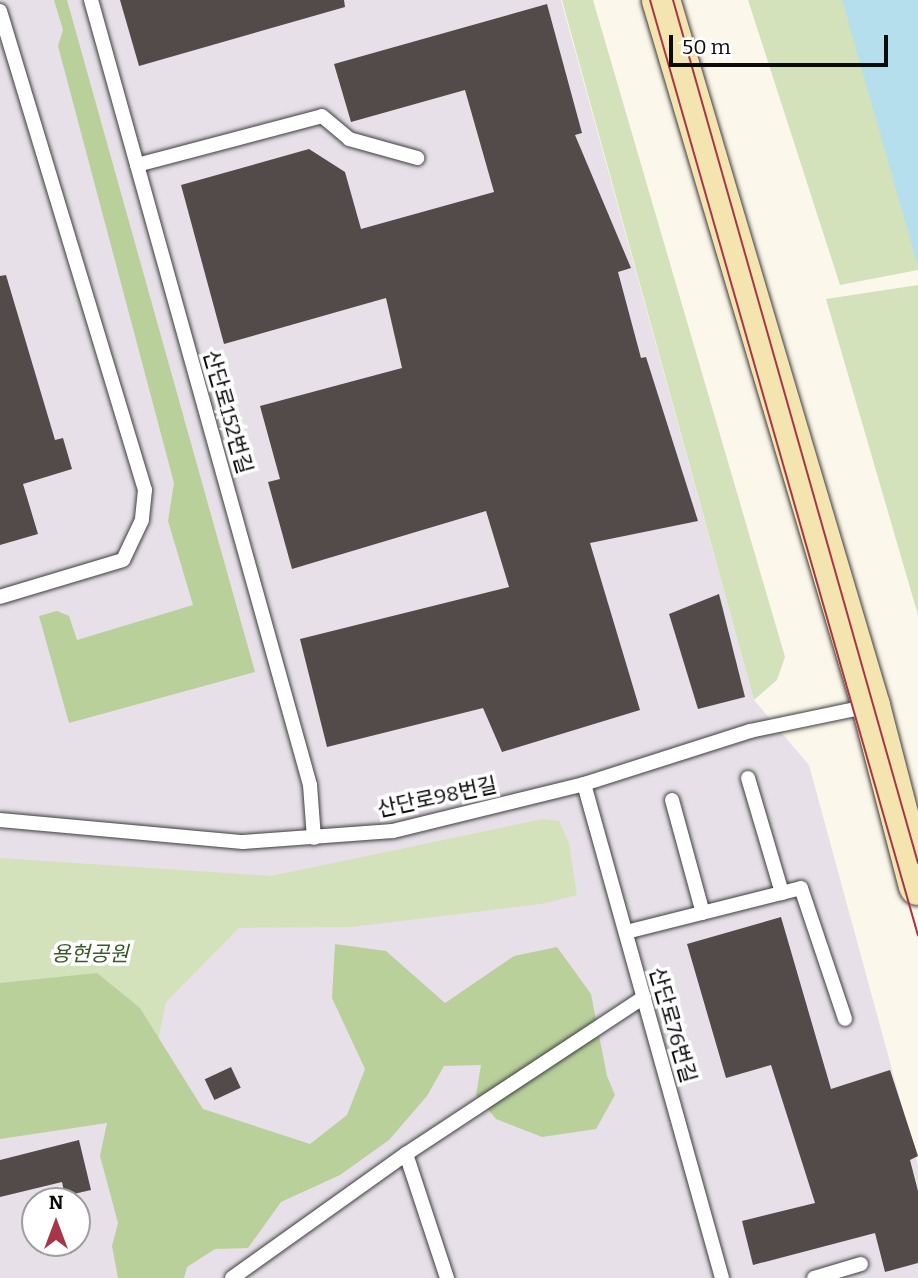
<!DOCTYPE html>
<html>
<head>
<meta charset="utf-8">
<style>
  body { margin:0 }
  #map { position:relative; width:918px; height:1278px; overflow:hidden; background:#fcf7eb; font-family:Bitter,"Noto Sans KR",serif }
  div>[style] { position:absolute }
  .industrial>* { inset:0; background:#e7e0e9 }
  .green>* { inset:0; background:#d3e2ba }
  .forest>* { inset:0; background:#b9d09b }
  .water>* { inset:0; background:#b6dfed }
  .building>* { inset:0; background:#524b49; transform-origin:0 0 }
  .roads { filter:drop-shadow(0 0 2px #3e3e3e) drop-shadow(0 0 2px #3e3e3e) }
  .service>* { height:14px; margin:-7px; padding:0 7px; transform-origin:7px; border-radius:7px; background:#fff }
  .secondary>* { height:38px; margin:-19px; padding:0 19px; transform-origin:19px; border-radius:19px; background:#f4e4af }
  .tram>* { height:2px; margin:-1px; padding:0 1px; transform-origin:1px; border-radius:1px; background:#a83649 }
  span { translate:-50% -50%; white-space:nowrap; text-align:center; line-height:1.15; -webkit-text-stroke:7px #fff; paint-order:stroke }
  .street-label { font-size:21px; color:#0b0b0b }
  .park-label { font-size:21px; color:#365925; font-style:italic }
  .north { position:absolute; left:21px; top:1187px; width:70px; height:70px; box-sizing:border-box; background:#fff; border:2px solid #9d9d9d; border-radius:50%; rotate:0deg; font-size:19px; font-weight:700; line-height:28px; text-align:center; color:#0b0b0b }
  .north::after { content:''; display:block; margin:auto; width:24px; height:32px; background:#a83649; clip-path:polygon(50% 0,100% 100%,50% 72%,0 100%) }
  .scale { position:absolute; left:669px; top:35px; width:219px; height:32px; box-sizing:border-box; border:4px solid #0b0b0b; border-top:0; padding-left:9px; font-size:21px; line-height:24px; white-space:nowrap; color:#0b0b0b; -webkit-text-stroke:5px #fff; paint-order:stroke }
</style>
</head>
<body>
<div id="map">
  <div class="industrial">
    <div style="clip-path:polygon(evenodd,0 0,561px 0,754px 700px,809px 765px,918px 1165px,918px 1278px,0 1278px,0 0,35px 1201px,77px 1201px,77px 1243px,35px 1243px,35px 1201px)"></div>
  </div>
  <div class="green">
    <div style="clip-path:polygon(562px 0,593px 0,785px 657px,777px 680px,754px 700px)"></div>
    <div style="clip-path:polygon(748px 0,918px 0,918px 270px,840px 285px)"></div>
    <div style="clip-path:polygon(918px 285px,918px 615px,826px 299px)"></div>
    <div style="clip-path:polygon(543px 819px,559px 821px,569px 843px,577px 895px,541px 904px,352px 927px,239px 928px,166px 1002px,154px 1060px,0 1125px,0 858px,271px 876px)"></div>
  </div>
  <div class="forest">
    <div style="clip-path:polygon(54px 0,67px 0,255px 672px,69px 723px,39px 616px,57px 611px,69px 616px,77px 640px,193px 605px,168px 521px,174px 483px,58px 46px,63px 30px)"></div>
    <div style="clip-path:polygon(335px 944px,386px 951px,445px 1003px,514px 956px,557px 947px,591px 994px,607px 1076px,615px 1095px,596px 1129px,542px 1137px,496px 1119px,476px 1095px,481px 1065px,444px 1066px,427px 1096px,389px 1140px,340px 1175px,281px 1202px,248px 1248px,215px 1249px,187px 1267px,184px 1278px,118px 1278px,112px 1246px,118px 1223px,100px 1156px,107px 1123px,0 1139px,0 983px,97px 973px,140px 1008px,203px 1109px,310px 1144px,347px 1115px,365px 1069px,332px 998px)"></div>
  </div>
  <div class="water">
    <div style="clip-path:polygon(842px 0,918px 0,918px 267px,907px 228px)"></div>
  </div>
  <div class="building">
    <div style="clip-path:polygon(120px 0,344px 0,345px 7px,139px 66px)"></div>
    <div style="clip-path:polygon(547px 4px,582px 133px,575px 135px,631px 268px,618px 272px,641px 358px,646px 357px,698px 521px,590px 543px,640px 710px,502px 752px,483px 708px,327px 747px,300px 639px,509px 587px,486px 511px,292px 569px,268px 482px,280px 479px,260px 406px,402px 368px,386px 298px,224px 344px,181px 185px,309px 149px,345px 172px,361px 229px,494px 192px,465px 90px,351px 122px,334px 64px)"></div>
    <div style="clip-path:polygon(6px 275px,55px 440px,63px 438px,72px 469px,23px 484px,38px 534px,0 545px,0 276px)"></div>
    <div style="clip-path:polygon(719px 594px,745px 697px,698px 709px,669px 614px)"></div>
    <div style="clip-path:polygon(781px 917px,831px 1089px,890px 1070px,918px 1156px,910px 1160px,918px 1191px,918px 1263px,885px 1272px,875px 1233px,753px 1265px,742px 1221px,815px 1203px,771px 1065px,726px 1078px,687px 944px)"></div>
    <div style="left:231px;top:1067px;width:23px;height:29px;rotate:65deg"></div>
    <div style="clip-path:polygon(79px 1140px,91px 1190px,65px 1196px,62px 1182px,0 1197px,0 1160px)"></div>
  </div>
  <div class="roads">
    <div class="service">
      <div style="left:91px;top:0;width:815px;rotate:74.41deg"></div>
      <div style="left:310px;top:785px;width:53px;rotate:85.7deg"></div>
      <div style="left:0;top:11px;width:500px;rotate:73.16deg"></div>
      <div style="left:145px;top:490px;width:30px;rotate:96deg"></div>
      <div style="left:142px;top:520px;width:44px;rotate:115.4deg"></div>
      <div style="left:123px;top:560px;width:128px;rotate:163.3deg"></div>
      <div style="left:137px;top:165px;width:191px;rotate:-14.8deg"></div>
      <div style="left:322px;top:116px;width:35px;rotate:40deg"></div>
      <div style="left:349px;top:139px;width:71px;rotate:15.6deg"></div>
      <div style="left:748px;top:778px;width:120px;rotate:73.5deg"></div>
      <div style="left:584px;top:784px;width:513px;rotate:74.39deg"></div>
      <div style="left:672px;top:800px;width:117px;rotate:74.7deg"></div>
      <div style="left:0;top:820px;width:244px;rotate:5.2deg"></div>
      <div style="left:243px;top:842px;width:150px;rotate:-4.2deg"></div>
      <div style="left:393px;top:831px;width:197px;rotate:-13.8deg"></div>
      <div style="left:584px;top:784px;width:174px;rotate:-17.7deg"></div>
      <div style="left:750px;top:731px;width:123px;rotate:-11.8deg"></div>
      <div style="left:626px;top:932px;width:180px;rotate:-14.1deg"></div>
      <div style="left:801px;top:888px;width:138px;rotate:71.4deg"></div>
      <div style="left:406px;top:1154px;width:131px;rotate:71.7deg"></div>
      <div style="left:232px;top:1278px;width:214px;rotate:-35.5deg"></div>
      <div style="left:406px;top:1154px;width:285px;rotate:-33.4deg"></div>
      <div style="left:814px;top:1278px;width:49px;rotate:-16.6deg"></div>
    </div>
    <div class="secondary">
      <div style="left:661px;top:0;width:737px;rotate:73.43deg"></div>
      <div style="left:871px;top:706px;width:186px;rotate:75.4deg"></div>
    </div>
  </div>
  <div class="tram">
    <div style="left:650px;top:0;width:973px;rotate:74.01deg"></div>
    <div style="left:673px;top:0;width:897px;rotate:74.15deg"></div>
  </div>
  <div class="street-label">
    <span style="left:228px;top:412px;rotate:74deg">산단로152번길</span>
    <span style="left:437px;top:797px;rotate:-12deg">산단로98번길</span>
    <span style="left:673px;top:1025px;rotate:74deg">산단로76번길</span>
  </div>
  <div class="park-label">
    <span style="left:90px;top:954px">용현공원</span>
  </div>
  <div class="north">N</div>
  <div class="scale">50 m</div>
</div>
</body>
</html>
